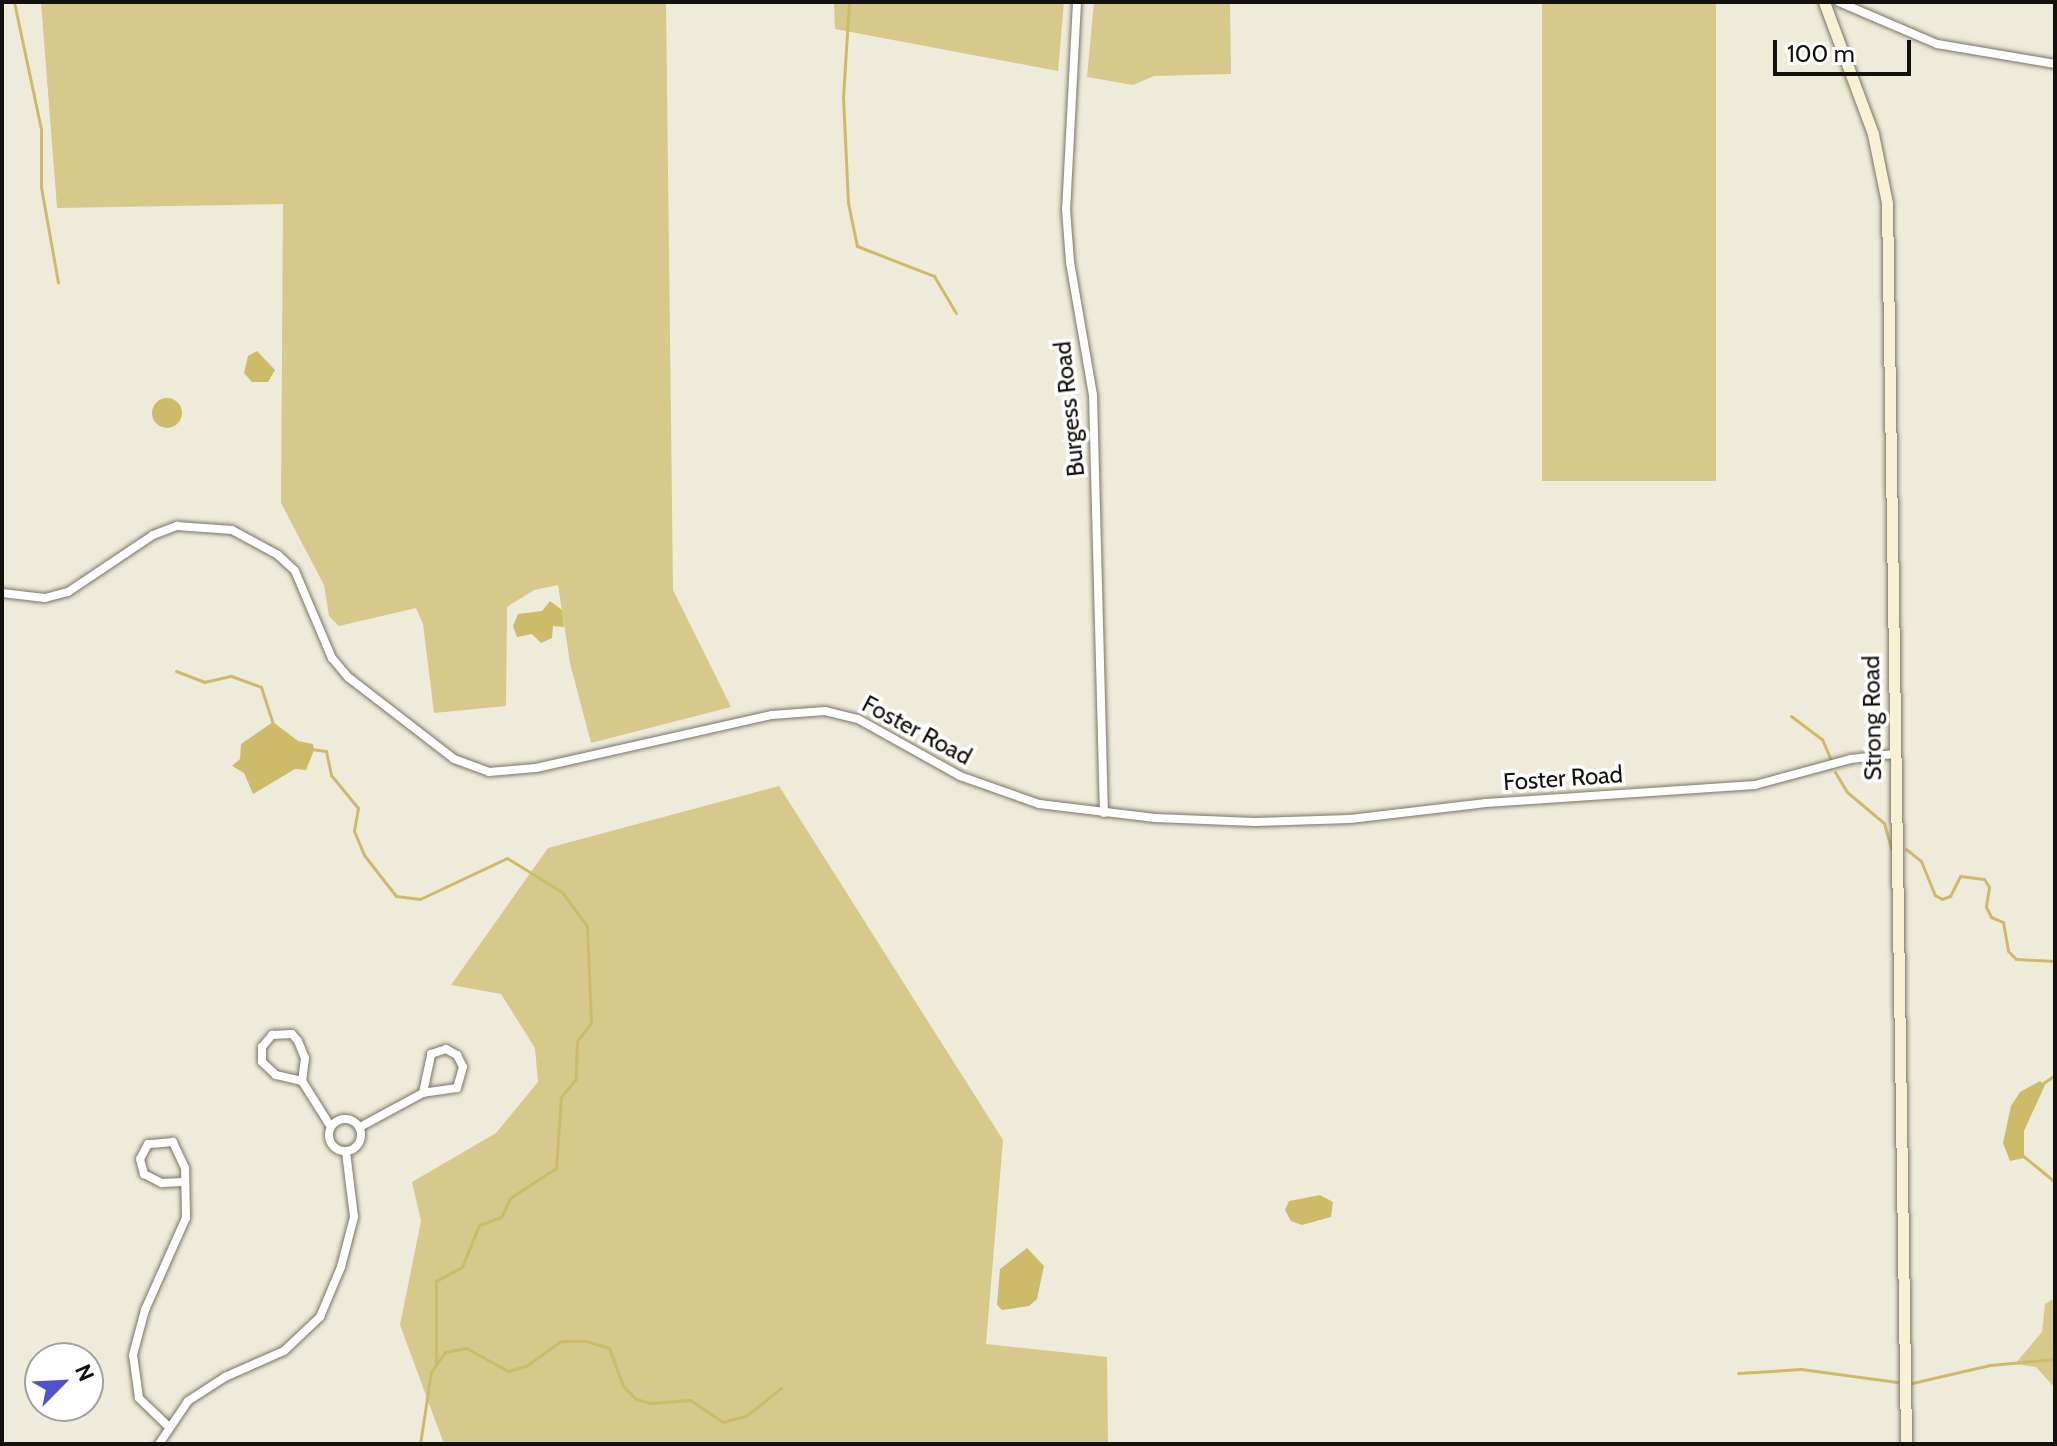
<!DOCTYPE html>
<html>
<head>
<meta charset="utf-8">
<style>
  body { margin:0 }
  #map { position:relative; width:2057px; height:1446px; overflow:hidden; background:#efebda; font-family:Cabin,sans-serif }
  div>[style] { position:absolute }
  .green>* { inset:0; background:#d7c88c; transform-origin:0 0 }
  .water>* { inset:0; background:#cebb6a }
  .round { border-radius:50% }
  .stream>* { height:3px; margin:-1.5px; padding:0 1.5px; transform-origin:1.5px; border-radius:1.5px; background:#cebb6a }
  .roads { filter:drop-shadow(0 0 2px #787566) drop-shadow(0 0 2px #787566) }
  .street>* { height:8px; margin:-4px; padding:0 4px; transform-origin:4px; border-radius:4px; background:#fff }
  .street>.ring { margin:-4px; padding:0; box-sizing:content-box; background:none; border:8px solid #fff; border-radius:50% }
  .secondary>* { height:11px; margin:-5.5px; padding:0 5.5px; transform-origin:5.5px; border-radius:5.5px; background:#f8f1d3 }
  span { translate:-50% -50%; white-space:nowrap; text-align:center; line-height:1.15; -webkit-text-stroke:7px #fff; paint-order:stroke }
  .street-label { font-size:24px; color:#13110c }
  .frame { position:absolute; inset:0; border:4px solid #13110c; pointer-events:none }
  .north { position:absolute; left:24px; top:1342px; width:80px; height:80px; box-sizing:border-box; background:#fff; border:2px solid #a1a09e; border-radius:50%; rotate:66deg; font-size:22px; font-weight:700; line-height:32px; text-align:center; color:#13110c }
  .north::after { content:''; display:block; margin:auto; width:28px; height:36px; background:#4f53c9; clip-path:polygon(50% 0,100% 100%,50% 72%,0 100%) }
  .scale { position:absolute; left:1773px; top:40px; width:138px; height:36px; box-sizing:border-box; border:4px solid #13110c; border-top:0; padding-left:10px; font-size:24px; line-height:28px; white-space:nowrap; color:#13110c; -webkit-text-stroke:6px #fff; paint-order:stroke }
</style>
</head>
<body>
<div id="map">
  <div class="green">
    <div style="clip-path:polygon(41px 2px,666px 2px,673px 590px,731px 707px,591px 743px,570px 663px,558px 585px,534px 590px,507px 607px,506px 706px,434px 713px,423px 624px,416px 608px,339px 626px,329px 616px,324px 585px,281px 503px,283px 204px,57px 208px)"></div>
    <div style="clip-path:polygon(834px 2px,1064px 2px,1058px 71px,835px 29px)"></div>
    <div style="clip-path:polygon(1094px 2px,1230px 2px,1231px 74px,1154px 76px,1133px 85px,1087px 77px)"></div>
    <div style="left:1542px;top:2px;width:174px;height:479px"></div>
    <div style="clip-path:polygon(779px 786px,1003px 1140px,986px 1344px,1107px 1357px,1108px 1444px,444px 1444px,400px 1325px,421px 1221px,412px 1182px,496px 1133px,538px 1082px,535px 1048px,501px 994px,451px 985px,548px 848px)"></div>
    <div style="clip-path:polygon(2055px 1298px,2055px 1388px,2036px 1367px,2015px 1364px,2042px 1332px,2045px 1304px)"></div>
  </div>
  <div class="water">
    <div style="clip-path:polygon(257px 351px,275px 370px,268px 382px,252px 382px,244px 373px,248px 356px)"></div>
    <div class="round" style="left:152px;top:398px;width:30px;height:30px"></div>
    <div style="clip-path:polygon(550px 601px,562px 610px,564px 627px,553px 626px,552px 638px,541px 643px,532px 634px,517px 637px,513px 626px,518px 614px,542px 611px)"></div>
    <div style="clip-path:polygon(273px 722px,298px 741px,313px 744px,314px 750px,306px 770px,295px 769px,253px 794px,244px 773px,232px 766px,240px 759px,241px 744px)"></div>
    <div style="clip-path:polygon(2040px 1081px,2045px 1085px,2024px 1131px,2024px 1158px,2010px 1161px,2003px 1143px,2011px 1106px,2020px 1092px)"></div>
    <div style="clip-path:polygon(1320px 1195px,1333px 1202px,1331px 1217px,1302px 1225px,1291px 1221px,1285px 1210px,1289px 1201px)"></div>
    <div style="clip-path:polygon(1027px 1248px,1044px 1266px,1037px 1299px,1029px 1306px,1002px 1310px,997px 1305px,1000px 1269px)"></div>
  </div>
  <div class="stream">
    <div style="left:14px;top:2px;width:130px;rotate:78deg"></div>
    <div style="left:41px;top:129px;width:58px;rotate:90deg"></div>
    <div style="left:41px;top:187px;width:97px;rotate:79.9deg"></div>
    <div style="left:849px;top:2px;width:95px;rotate:93.6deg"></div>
    <div style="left:843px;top:97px;width:106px;rotate:87.3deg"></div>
    <div style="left:848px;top:203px;width:44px;rotate:78.2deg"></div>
    <div style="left:857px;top:246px;width:83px;rotate:21.3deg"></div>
    <div style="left:934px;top:276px;width:43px;rotate:59.3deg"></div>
    <div style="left:176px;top:671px;width:30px;rotate:21deg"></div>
    <div style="left:204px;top:682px;width:28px;rotate:-13deg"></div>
    <div style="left:231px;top:676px;width:32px;rotate:20deg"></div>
    <div style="left:261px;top:687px;width:39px;rotate:72deg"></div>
    <div style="left:1791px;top:716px;width:39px;rotate:37deg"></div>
    <div style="left:1822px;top:739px;width:21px;rotate:67deg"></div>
    <div style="left:311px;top:749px;width:15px;rotate:8deg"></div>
    <div style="left:326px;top:751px;width:25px;rotate:78deg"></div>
    <div style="left:331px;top:775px;width:43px;rotate:50.7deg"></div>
    <div style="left:358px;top:808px;width:23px;rotate:100deg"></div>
    <div style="left:354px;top:831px;width:26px;rotate:67deg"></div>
    <div style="left:364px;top:855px;width:52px;rotate:52deg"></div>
    <div style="left:396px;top:896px;width:24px;rotate:7deg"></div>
    <div style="left:420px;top:899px;width:96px;rotate:-25.2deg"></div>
    <div style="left:507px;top:858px;width:65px;rotate:31.7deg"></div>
    <div style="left:562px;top:892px;width:42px;rotate:53.7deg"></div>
    <div style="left:587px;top:926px;width:97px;rotate:87.6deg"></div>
    <div style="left:591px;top:1023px;width:23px;rotate:128deg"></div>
    <div style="left:577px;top:1041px;width:38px;rotate:92deg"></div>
    <div style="left:576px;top:1079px;width:23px;rotate:130deg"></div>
    <div style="left:561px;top:1097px;width:71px;rotate:94deg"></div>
    <div style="left:556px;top:1168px;width:55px;rotate:146.9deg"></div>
    <div style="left:510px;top:1198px;width:21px;rotate:115deg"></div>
    <div style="left:501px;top:1217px;width:23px;rotate:160deg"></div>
    <div style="left:479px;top:1225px;width:45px;rotate:112deg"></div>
    <div style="left:462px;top:1267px;width:30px;rotate:152deg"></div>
    <div style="left:436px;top:1281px;width:84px;rotate:90deg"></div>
    <div style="left:1835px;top:772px;width:23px;rotate:59deg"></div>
    <div style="left:1847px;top:792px;width:48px;rotate:40deg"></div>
    <div style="left:1884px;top:823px;width:26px;rotate:74deg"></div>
    <div style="left:1906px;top:849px;width:19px;rotate:39deg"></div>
    <div style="left:1921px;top:861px;width:37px;rotate:68deg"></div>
    <div style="left:1935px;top:895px;width:8px;rotate:30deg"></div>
    <div style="left:1942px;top:899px;width:9px;rotate:-21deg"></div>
    <div style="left:1950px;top:896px;width:22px;rotate:-63deg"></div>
    <div style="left:1960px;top:876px;width:24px;rotate:7deg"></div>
    <div style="left:1984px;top:879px;width:9px;rotate:58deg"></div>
    <div style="left:1989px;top:887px;width:20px;rotate:99deg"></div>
    <div style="left:1986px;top:907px;width:11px;rotate:63deg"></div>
    <div style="left:1991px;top:917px;width:13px;rotate:23deg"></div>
    <div style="left:2003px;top:922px;width:29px;rotate:80deg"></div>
    <div style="left:2008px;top:951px;width:11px;rotate:45deg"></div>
    <div style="left:2016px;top:959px;width:39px;rotate:3deg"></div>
    <div style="left:2042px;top:1084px;width:16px;rotate:-35deg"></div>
    <div style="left:2022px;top:1155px;width:43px;rotate:39.3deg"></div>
    <div style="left:1738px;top:1373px;width:63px;rotate:-3.6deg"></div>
    <div style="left:1801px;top:1369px;width:97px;rotate:7.7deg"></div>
    <div style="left:1912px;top:1383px;width:80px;rotate:-13deg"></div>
    <div style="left:1990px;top:1365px;width:65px;rotate:-5.3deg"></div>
    <div style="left:420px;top:1444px;width:73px;rotate:-81.3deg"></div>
    <div style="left:431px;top:1372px;width:24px;rotate:-55deg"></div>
    <div style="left:445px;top:1352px;width:21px;rotate:-11deg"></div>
    <div style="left:466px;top:1348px;width:48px;rotate:28.7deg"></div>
    <div style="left:508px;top:1371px;width:19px;rotate:-16deg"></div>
    <div style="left:526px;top:1366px;width:43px;rotate:-35.5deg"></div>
    <div style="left:561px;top:1341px;width:25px"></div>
    <div style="left:586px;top:1341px;width:24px;rotate:17deg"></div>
    <div style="left:609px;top:1348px;width:40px;rotate:69.8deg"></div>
    <div style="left:623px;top:1386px;width:18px;rotate:45deg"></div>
    <div style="left:636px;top:1399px;width:15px;rotate:16deg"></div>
    <div style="left:650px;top:1403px;width:40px;rotate:-4.3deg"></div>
    <div style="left:690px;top:1400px;width:40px;rotate:34deg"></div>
    <div style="left:723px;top:1422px;width:24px;rotate:-15deg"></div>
    <div style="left:746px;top:1416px;width:45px;rotate:-38.7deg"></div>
  </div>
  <div class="roads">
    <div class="street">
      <div style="left:1077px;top:2px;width:207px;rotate:93deg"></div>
      <div style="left:1066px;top:209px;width:53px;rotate:85.7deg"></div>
      <div style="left:1070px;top:262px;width:135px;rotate:80.2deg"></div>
      <div style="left:1093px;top:395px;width:418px;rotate:88.5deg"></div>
      <div style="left:1839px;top:2px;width:107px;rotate:23.2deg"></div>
      <div style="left:1937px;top:44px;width:120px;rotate:9.6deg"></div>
      <div style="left:2px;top:593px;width:43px;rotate:6.6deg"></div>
      <div style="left:45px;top:598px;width:24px;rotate:-15deg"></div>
      <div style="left:68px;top:592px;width:102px;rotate:-33.8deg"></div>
      <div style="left:153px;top:535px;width:26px;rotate:-21deg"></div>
      <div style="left:177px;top:526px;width:55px;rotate:4.2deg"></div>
      <div style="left:232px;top:530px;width:52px;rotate:28.5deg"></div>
      <div style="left:278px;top:555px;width:23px;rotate:43deg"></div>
      <div style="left:295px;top:571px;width:95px;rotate:67deg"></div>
      <div style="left:332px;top:658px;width:25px;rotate:50deg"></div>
      <div style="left:348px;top:677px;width:134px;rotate:37.7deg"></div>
      <div style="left:454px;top:759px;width:37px;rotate:20deg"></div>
      <div style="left:489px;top:772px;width:47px;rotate:-4.9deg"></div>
      <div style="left:536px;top:768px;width:242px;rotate:-12.7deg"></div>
      <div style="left:772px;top:715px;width:53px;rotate:-4.3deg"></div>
      <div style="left:825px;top:711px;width:34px;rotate:14deg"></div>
      <div style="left:858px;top:719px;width:117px;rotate:29.2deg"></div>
      <div style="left:960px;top:776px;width:84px;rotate:19.5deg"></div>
      <div style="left:1039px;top:804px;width:117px;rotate:6.9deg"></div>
      <div style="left:1155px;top:818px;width:100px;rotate:2.3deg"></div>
      <div style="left:1255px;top:822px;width:95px;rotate:-1.8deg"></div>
      <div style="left:1350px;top:819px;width:137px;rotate:-6.7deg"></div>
      <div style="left:1486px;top:803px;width:270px;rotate:-3.8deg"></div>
      <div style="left:1755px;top:785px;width:99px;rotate:-15.2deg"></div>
      <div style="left:1851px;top:759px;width:43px;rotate:-6.6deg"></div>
      <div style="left:302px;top:1081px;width:27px;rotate:-167deg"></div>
      <div style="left:276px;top:1075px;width:19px;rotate:-137deg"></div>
      <div style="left:262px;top:1062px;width:15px;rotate:-90deg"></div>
      <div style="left:262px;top:1047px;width:16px;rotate:-50deg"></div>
      <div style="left:272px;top:1035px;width:20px;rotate:-3deg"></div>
      <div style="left:292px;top:1034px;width:9px;rotate:49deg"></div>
      <div style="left:298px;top:1041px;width:18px;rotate:68deg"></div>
      <div style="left:305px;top:1058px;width:23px;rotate:97deg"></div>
      <div style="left:302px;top:1081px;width:54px;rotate:57.8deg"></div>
      <div class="ring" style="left:329px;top:1119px;width:24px;height:24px"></div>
      <div style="left:360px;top:1127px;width:72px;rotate:-28.4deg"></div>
      <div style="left:423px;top:1093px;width:40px;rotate:-78deg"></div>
      <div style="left:431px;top:1054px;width:16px;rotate:-18deg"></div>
      <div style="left:446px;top:1049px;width:13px;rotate:29deg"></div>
      <div style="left:457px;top:1055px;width:13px;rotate:63deg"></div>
      <div style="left:463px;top:1067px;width:22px;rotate:106deg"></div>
      <div style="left:457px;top:1088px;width:34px;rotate:172deg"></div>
      <div style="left:169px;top:1427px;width:42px;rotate:-136deg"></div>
      <div style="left:139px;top:1398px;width:43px;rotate:-97.9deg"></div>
      <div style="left:133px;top:1355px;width:47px;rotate:-75.1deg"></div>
      <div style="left:145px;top:1310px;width:101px;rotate:-66deg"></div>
      <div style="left:186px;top:1218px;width:50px;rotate:-91.1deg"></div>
      <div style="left:185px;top:1168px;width:29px;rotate:-115deg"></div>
      <div style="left:173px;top:1142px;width:25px;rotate:175deg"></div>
      <div style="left:148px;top:1144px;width:17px;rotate:118deg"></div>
      <div style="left:140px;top:1159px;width:16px;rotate:75deg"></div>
      <div style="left:144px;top:1174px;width:20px;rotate:27deg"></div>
      <div style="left:162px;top:1183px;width:20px;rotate:-3deg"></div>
      <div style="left:159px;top:1444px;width:52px;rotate:-56deg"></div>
      <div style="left:188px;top:1401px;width:44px;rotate:-33deg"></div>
      <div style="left:225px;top:1377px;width:64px;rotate:-23.8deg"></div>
      <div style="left:284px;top:1351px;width:50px;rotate:-43.4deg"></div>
      <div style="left:320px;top:1317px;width:54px;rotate:-67.2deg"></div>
      <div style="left:341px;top:1267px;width:52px;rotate:-75.4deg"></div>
      <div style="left:354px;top:1217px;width:65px;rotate:-97deg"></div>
    </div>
    <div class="secondary">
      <div style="left:1824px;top:2px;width:141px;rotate:69.6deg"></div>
      <div style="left:1873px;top:134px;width:70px;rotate:78.5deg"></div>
      <div style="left:1887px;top:203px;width:1241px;rotate:89.12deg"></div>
    </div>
  </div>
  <div class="street-label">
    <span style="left:1069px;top:409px;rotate:-96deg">Burgess Road</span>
    <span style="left:1872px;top:718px;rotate:-91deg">Strong Road</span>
    <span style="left:917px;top:730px;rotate:28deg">Foster Road</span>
    <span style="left:1563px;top:778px;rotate:-4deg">Foster Road</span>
  </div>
  <div class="frame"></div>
  <div class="north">N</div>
  <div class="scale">100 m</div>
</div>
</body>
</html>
